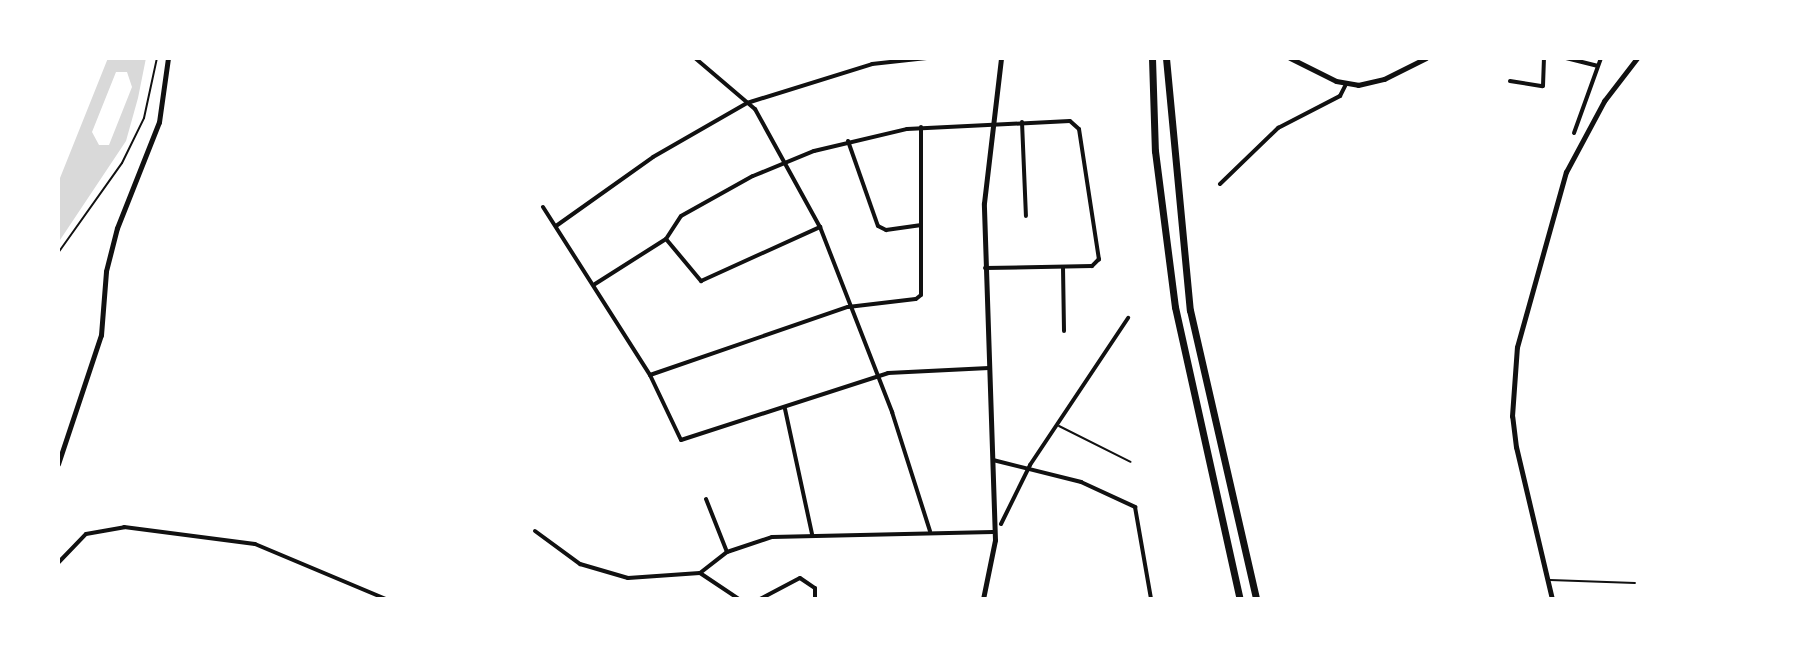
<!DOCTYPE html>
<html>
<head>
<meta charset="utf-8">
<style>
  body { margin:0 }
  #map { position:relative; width:1807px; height:657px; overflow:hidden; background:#fff; font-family:Quicksand,sans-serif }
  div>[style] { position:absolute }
  .water>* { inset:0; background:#d9d9d9 }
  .path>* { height:2px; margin:-1px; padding:0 1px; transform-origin:1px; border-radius:1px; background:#111 }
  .service>* { height:2px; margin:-1px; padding:0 1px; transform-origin:1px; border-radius:1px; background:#111 }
  .minor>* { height:4px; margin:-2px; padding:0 2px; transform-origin:2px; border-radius:2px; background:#111 }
  .tertiary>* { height:5px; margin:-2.5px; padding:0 2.5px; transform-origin:2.5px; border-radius:2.5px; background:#111 }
  .motorway>* { height:7px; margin:-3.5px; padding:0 3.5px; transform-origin:3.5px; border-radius:3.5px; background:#111 }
  span { translate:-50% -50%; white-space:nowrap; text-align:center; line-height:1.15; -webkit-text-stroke:6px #fff; paint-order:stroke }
  .frame { position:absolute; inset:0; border:60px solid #fff; pointer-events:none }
</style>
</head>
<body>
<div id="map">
  <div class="water">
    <div style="clip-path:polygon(evenodd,108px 58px,146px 58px,138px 98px,126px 141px,58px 243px,58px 183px,108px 58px,116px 72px,127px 72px,132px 87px,109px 145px,99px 145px,92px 132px,116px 72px)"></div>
  </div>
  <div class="path">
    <div style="left:58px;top:253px;width:110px;rotate:-54.6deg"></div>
    <div style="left:122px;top:163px;width:50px;rotate:-63.9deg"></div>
    <div style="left:144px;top:118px;width:61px;rotate:-77.8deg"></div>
  </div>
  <div class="service">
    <div style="left:1059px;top:426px;width:80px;rotate:26.6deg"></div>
    <div style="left:1550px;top:580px;width:85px;rotate:2deg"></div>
  </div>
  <div class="minor">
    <div style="left:695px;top:58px;width:79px;rotate:40.4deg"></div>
    <div style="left:755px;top:109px;width:135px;rotate:61.2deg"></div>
    <div style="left:820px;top:227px;width:199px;rotate:68.7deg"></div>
    <div style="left:892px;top:412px;width:125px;rotate:72.3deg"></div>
    <div style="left:1566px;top:58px;width:32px;rotate:14deg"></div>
    <div style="left:1510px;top:81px;width:33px;rotate:9deg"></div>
    <div style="left:1543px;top:86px;width:28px;rotate:-88deg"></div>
    <div style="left:1022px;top:122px;width:94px;rotate:87.6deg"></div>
    <div style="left:1574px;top:133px;width:80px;rotate:-70.2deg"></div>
    <div style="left:848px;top:141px;width:90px;rotate:70.6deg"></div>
    <div style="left:878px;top:226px;width:9px;rotate:27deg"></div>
    <div style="left:886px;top:230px;width:34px;rotate:-8deg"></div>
    <div style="left:1220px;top:184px;width:81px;rotate:-44deg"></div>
    <div style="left:1278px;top:128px;width:70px;rotate:-27.3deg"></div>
    <div style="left:1340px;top:96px;width:13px;rotate:-63deg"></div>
    <div style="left:543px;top:207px;width:199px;rotate:57.5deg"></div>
    <div style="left:650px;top:375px;width:72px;rotate:64.5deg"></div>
    <div style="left:681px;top:440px;width:218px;rotate:-17.9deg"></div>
    <div style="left:888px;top:373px;width:101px;rotate:-2.8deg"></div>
    <div style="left:556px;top:226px;width:119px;rotate:-35.4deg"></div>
    <div style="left:653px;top:157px;width:108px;rotate:-29.9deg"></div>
    <div style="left:747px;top:103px;width:131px;rotate:-17.3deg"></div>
    <div style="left:872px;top:64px;width:55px;rotate:-6.2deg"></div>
    <div style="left:666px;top:239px;width:55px;rotate:50.2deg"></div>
    <div style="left:701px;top:281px;width:131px;rotate:-24.4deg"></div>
    <div style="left:1063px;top:267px;width:64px;rotate:89.1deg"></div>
    <div style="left:595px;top:284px;width:84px;rotate:-32.4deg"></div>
    <div style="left:666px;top:239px;width:27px;rotate:-57deg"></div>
    <div style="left:681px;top:216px;width:82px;rotate:-29.1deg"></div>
    <div style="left:753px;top:176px;width:66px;rotate:-22.3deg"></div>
    <div style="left:814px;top:151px;width:96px;rotate:-13.3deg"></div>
    <div style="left:907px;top:129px;width:163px;rotate:-2.8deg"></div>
    <div style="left:1070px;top:121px;width:12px;rotate:42deg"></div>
    <div style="left:1079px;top:129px;width:132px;rotate:81.3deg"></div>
    <div style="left:1099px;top:259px;width:10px;rotate:135deg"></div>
    <div style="left:1092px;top:266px;width:107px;rotate:178.9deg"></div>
    <div style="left:650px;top:375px;width:209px;rotate:-19deg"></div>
    <div style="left:848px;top:307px;width:68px;rotate:-6.7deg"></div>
    <div style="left:916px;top:299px;width:6px;rotate:-39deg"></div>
    <div style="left:921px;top:295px;width:168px;rotate:-90deg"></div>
    <div style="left:785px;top:409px;width:128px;rotate:77.8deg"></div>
    <div style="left:993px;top:460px;width:91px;rotate:14deg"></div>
    <div style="left:1081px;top:482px;width:60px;rotate:24.8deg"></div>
    <div style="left:1135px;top:507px;width:93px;rotate:80.1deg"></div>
    <div style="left:706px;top:499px;width:57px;rotate:68.4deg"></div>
    <div style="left:1001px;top:524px;width:66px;rotate:-63.8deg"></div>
    <div style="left:1030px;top:465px;width:177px;rotate:-56.3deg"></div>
    <div style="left:535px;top:531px;width:56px;rotate:36.3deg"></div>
    <div style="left:580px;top:564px;width:50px;rotate:16.3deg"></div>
    <div style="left:628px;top:578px;width:72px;rotate:-4deg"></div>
    <div style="left:700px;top:573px;width:34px;rotate:-38deg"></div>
    <div style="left:727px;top:552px;width:47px;rotate:-18.4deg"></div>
    <div style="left:772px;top:537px;width:221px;rotate:-1.3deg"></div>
    <div style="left:58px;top:563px;width:40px;rotate:-46deg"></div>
    <div style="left:86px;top:534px;width:39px;rotate:-10deg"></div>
    <div style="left:124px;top:527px;width:132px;rotate:7.4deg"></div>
    <div style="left:255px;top:544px;width:142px;rotate:22.8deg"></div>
    <div style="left:700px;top:573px;width:47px;rotate:33.7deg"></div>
    <div style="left:760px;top:599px;width:45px;rotate:-27.7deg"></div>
    <div style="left:800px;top:578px;width:18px;rotate:34deg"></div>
    <div style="left:815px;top:588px;width:11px;rotate:90deg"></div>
  </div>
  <div class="tertiary">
    <div style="left:1290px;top:58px;width:51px;rotate:26.6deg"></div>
    <div style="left:1336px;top:81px;width:22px;rotate:10deg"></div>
    <div style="left:1358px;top:85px;width:27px;rotate:-13deg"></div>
    <div style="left:1384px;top:79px;width:47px;rotate:-26.6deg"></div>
    <div style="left:58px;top:464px;width:136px;rotate:-71.6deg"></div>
    <div style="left:101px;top:335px;width:64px;rotate:-85.5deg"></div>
    <div style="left:106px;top:271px;width:44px;rotate:-75.7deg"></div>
    <div style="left:117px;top:228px;width:114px;rotate:-68.4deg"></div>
    <div style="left:159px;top:122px;width:65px;rotate:-82deg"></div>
    <div style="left:983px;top:599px;width:60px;rotate:-78.5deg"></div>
    <div style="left:995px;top:540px;width:337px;rotate:-91.9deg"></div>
    <div style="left:984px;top:203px;width:146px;rotate:-83.3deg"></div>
    <div style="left:1552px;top:599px;width:156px;rotate:-103.3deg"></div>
    <div style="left:1516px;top:447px;width:31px;rotate:-97deg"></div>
    <div style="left:1512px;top:416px;width:69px;rotate:-85.9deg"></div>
    <div style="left:1517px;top:347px;width:182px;rotate:-74.4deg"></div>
    <div style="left:1566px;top:172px;width:81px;rotate:-61.8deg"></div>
    <div style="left:1604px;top:101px;width:54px;rotate:-52.5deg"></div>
  </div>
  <div class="motorway">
    <div style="left:1152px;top:58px;width:93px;rotate:88.2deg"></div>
    <div style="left:1155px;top:151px;width:157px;rotate:82.7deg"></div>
    <div style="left:1175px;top:307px;width:299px;rotate:77.5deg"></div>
    <div style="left:1166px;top:58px;width:253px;rotate:84.6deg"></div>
    <div style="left:1190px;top:310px;width:296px;rotate:77.1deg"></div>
  </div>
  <div class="frame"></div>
</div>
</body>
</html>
